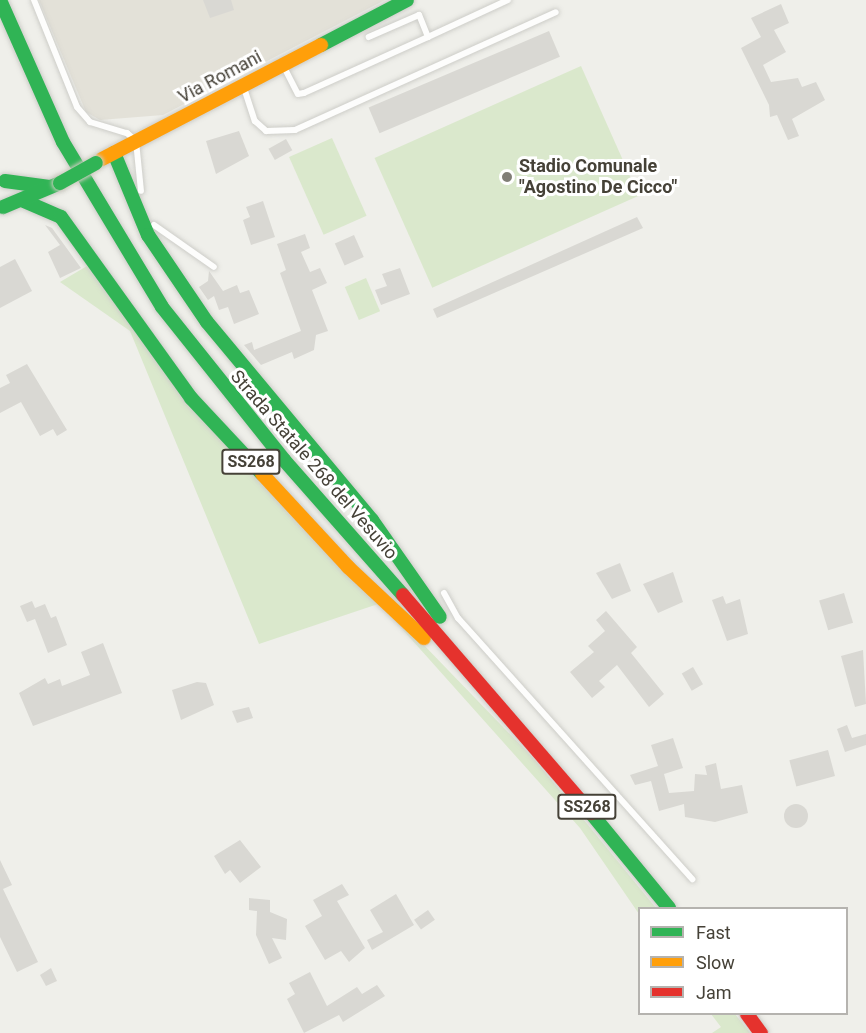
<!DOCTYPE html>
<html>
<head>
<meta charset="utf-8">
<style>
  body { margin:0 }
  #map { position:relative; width:866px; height:1033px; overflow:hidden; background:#efefea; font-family:Roboto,sans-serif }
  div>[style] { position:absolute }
  .residential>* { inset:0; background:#e3e1d8 }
  .green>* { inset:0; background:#dae8cc; transform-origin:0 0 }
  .building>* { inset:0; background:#d9d8d3; transform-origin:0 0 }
  .round { border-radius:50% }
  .roads { filter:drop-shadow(0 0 2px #cdcdc8) drop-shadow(0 0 2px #cdcdc8) }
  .lane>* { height:6px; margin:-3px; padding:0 3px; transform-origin:3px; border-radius:3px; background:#fdfdfc }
  .fast>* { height:14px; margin:-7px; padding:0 7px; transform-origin:7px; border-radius:7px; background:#30b455 }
  .slow>* { height:14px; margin:-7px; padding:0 7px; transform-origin:7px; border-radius:7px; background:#ff9f0a }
  .jam>* { height:14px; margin:-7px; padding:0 7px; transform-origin:7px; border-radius:7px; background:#e5322d }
  .bridges { filter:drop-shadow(0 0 2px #ceccc1) drop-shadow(0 0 2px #ceccc1) }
  .fast-bridge>* { height:14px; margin:-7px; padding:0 7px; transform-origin:7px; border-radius:7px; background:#30b455 }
  .dots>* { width:16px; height:16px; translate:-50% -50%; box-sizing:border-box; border:3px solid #fff; border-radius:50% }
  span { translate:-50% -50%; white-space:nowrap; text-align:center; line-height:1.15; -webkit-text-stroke:6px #fff; paint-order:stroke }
  .shield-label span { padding:2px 4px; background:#fff; border:2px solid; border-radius:4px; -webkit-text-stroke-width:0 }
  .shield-label { font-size:16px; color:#454137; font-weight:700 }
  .street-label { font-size:18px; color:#454137 }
  .poi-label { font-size:18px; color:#454137; font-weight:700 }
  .left { translate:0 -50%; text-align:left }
  .legend { position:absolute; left:638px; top:907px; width:210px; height:108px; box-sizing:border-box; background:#fff; border:2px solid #b5b3af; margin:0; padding:8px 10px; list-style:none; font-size:18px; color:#454137 }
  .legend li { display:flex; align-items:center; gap:12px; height:30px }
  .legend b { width:30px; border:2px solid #b5b3af }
</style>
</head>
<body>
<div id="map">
  <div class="residential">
    <div style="clip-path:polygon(39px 0,385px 0,163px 115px,100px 120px,86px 112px)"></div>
  </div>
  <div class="green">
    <div style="left:581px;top:66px;width:142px;height:226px;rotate:66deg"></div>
    <div style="left:332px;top:138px;width:85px;height:47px;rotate:66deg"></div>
    <div style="clip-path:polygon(87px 266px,378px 604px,259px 644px,130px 331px,60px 282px)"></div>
    <div style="left:366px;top:278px;width:36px;height:23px;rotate:67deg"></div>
    <div style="clip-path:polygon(387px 612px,392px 612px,534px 759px,656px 908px,640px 908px,639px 914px,580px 828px)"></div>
    <div style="clip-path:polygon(711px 1014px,735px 1014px,750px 1033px,712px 1033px,721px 1027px)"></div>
  </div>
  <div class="building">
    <div style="clip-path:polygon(203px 0,231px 0,234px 10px,210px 18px)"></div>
    <div style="clip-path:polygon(781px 4px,789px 23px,774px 30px,786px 52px,763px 65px,771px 82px,798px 78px,802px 87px,816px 82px,825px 100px,792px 119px,799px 136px,788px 140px,777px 115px,770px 117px,769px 105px,741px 48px,761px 37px,751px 18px)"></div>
    <div style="left:549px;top:31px;width:28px;height:196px;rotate:67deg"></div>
    <div style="clip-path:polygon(239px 131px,249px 156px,216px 174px,206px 141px)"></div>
    <div style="left:286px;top:139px;width:13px;height:20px;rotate:61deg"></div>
    <div style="clip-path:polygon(263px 201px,275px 237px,251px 245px,243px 220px,250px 217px,246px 207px)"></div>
    <div style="clip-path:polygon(637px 217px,643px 228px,437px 318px,433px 309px)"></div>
    <div style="clip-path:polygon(45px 225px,52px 228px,81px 268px,60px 278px,48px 252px,60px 245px)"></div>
    <div style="clip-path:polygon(305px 234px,310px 248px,301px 252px,310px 272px,320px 268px,327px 283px,312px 290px,328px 331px,316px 335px,314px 350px,294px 359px,292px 352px,261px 365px,244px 345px,252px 342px,254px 350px,301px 331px,280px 273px,286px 270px,277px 244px)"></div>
    <div style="left:354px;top:235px;width:24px;height:21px;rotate:66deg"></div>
    <div style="clip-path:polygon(15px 259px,32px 291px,0 308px,0 267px)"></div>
    <div style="clip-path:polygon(400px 268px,410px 294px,381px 305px,375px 290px,387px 286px,382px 274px)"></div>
    <div style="clip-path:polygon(209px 271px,223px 291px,237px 285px,240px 293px,249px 290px,259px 314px,234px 324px,228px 307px,219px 310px,214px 296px,208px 300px,199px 287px,208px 281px)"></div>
    <div style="clip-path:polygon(27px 364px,67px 430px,57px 436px,53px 429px,40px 436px,21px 402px,0 413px,0 388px,10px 383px,6px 375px)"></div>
    <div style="clip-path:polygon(620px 563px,631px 591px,612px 599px,596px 573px)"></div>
    <div style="clip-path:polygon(673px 572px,683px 602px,658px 613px,643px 584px)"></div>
    <div style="left:844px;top:593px;width:31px;height:26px;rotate:73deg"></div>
    <div style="clip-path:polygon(723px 596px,726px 604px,740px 599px,748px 634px,727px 641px,712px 600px)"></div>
    <div style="clip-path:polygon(32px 601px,35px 608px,45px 604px,51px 618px,56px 616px,67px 645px,48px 653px,35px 619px,27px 622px,20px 606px)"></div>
    <div style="clip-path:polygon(606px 611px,637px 647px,631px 653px,664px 694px,649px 707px,617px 665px,599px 681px,605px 687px,592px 698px,570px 672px,594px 652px,588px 646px,605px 631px,596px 620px)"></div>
    <div style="clip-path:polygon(103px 643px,122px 693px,33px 726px,19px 693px,45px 678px,48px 684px,60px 679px,62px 686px,90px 675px,81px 652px)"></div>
    <div style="clip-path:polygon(863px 650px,866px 704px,855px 707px,841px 656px)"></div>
    <div style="left:693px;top:667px;width:20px;height:13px;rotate:60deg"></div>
    <div style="clip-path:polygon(197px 682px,206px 683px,214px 705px,181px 720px,172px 690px)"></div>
    <div style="clip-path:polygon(249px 707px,253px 718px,237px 723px,232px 711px)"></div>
    <div style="clip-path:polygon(847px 725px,852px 738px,866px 734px,866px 745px,845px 752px,837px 729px)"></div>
    <div style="clip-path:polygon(673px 738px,683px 768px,664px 774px,669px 793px,694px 791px,695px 774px,707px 775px,705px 766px,716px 763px,721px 789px,742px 785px,748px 813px,715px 822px,685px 817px,684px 804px,659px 811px,651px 781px,635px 785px,630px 775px,658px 766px,651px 745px)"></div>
    <div style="left:828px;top:750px;width:27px;height:40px;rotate:75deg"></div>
    <div class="round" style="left:784px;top:804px;width:24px;height:24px"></div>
    <div style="clip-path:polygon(240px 840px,261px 867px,240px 883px,230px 870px,225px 874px,214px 856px)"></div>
    <div style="clip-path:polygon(0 860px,12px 885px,3px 889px,38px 962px,17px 972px,0 937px)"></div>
    <div style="clip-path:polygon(342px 884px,349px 895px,337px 901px,365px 948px,349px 962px,341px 951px,325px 960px,305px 926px,322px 916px,313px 900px)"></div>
    <div style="clip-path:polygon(396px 894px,414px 925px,372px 950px,367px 940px,383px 932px,370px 910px)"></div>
    <div style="clip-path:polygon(249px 898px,270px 900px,270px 912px,287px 919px,286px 940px,272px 938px,282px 958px,269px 964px,256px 935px,257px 911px,249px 910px)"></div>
    <div style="left:428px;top:910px;width:12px;height:17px;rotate:55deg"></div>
    <div style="clip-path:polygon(51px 968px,57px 981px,46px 986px,40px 975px)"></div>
    <div style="clip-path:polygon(310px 972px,327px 1006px,357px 987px,362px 994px,377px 985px,385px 996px,343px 1022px,339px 1015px,304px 1033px,287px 999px,295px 994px,289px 983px)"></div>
  </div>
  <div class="roads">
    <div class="lane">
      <div style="left:34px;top:0;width:115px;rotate:68.1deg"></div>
      <div style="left:77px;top:107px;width:20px;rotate:49deg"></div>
      <div style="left:90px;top:122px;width:39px;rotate:17deg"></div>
      <div style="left:127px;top:133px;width:12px;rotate:42deg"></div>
      <div style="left:136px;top:141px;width:50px;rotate:84.3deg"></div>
      <div style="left:428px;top:37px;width:88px;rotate:-24.8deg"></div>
      <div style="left:284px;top:67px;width:30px;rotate:63deg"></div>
      <div style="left:298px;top:94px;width:6px;rotate:-9deg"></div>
      <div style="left:304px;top:93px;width:136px;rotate:-24.3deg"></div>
      <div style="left:428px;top:37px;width:24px;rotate:-112deg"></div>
      <div style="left:419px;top:15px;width:55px;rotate:156.3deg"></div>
      <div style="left:244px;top:88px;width:35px;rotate:72deg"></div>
      <div style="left:255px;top:121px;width:15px;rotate:42deg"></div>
      <div style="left:266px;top:131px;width:29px;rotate:-2deg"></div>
      <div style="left:295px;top:130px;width:286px;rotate:-24.3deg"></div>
      <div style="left:154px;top:225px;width:73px;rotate:35deg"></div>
      <div style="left:444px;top:593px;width:29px;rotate:61deg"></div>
      <div style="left:458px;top:618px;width:351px;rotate:48.1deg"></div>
    </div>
    <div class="fast">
      <div style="left:0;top:0;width:155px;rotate:66.1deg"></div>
      <div style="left:63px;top:142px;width:192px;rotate:59deg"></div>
      <div style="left:162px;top:307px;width:196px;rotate:51.4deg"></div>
      <div style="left:284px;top:460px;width:180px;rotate:48.6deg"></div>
      <div style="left:321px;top:45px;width:97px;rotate:-27.6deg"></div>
      <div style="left:114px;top:153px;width:89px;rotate:67.5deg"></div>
      <div style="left:148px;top:235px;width:105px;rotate:55.9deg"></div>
      <div style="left:207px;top:322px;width:258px;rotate:50.2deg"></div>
      <div style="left:372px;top:520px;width:118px;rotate:55deg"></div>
      <div style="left:5px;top:181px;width:45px;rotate:7.6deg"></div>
      <div style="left:24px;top:201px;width:40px;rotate:23.4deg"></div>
      <div style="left:61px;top:217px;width:223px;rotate:54.3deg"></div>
      <div style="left:191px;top:398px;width:104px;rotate:46.9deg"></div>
      <div style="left:3px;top:207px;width:62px;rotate:-22.8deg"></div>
      <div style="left:591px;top:813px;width:123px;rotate:50.6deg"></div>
    </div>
    <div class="slow">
      <div style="left:102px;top:159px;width:247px;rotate:-27.5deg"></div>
      <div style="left:262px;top:474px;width:127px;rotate:47.2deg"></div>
      <div style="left:348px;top:567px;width:104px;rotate:43.1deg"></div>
    </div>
    <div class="jam">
      <div style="left:403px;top:595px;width:288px;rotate:49.2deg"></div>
      <div style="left:747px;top:1014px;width:24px;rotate:54deg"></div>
    </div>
  </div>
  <div class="bridges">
    <div class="fast-bridge">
      <div style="left:60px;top:183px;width:41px;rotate:-29.1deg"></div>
    </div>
  </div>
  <div class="dots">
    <div style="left:507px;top:177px;background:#807e76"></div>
  </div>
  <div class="shield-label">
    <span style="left:251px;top:462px">SS268</span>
    <span style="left:587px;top:807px">SS268</span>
  </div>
  <div class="street-label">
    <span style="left:220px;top:77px;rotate:-28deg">Via Romani</span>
    <span style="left:314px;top:465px;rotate:49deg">Strada Statale 268 del Vesuvio</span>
  </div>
  <div class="poi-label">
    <span class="left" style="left:519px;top:177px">Stadio Comunale<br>"Agostino De Cicco"</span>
  </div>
  <ul class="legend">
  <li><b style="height:8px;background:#30b455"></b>Fast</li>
  <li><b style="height:8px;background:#ff9f0a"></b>Slow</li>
  <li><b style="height:8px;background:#e5322d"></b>Jam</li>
  </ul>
</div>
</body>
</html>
